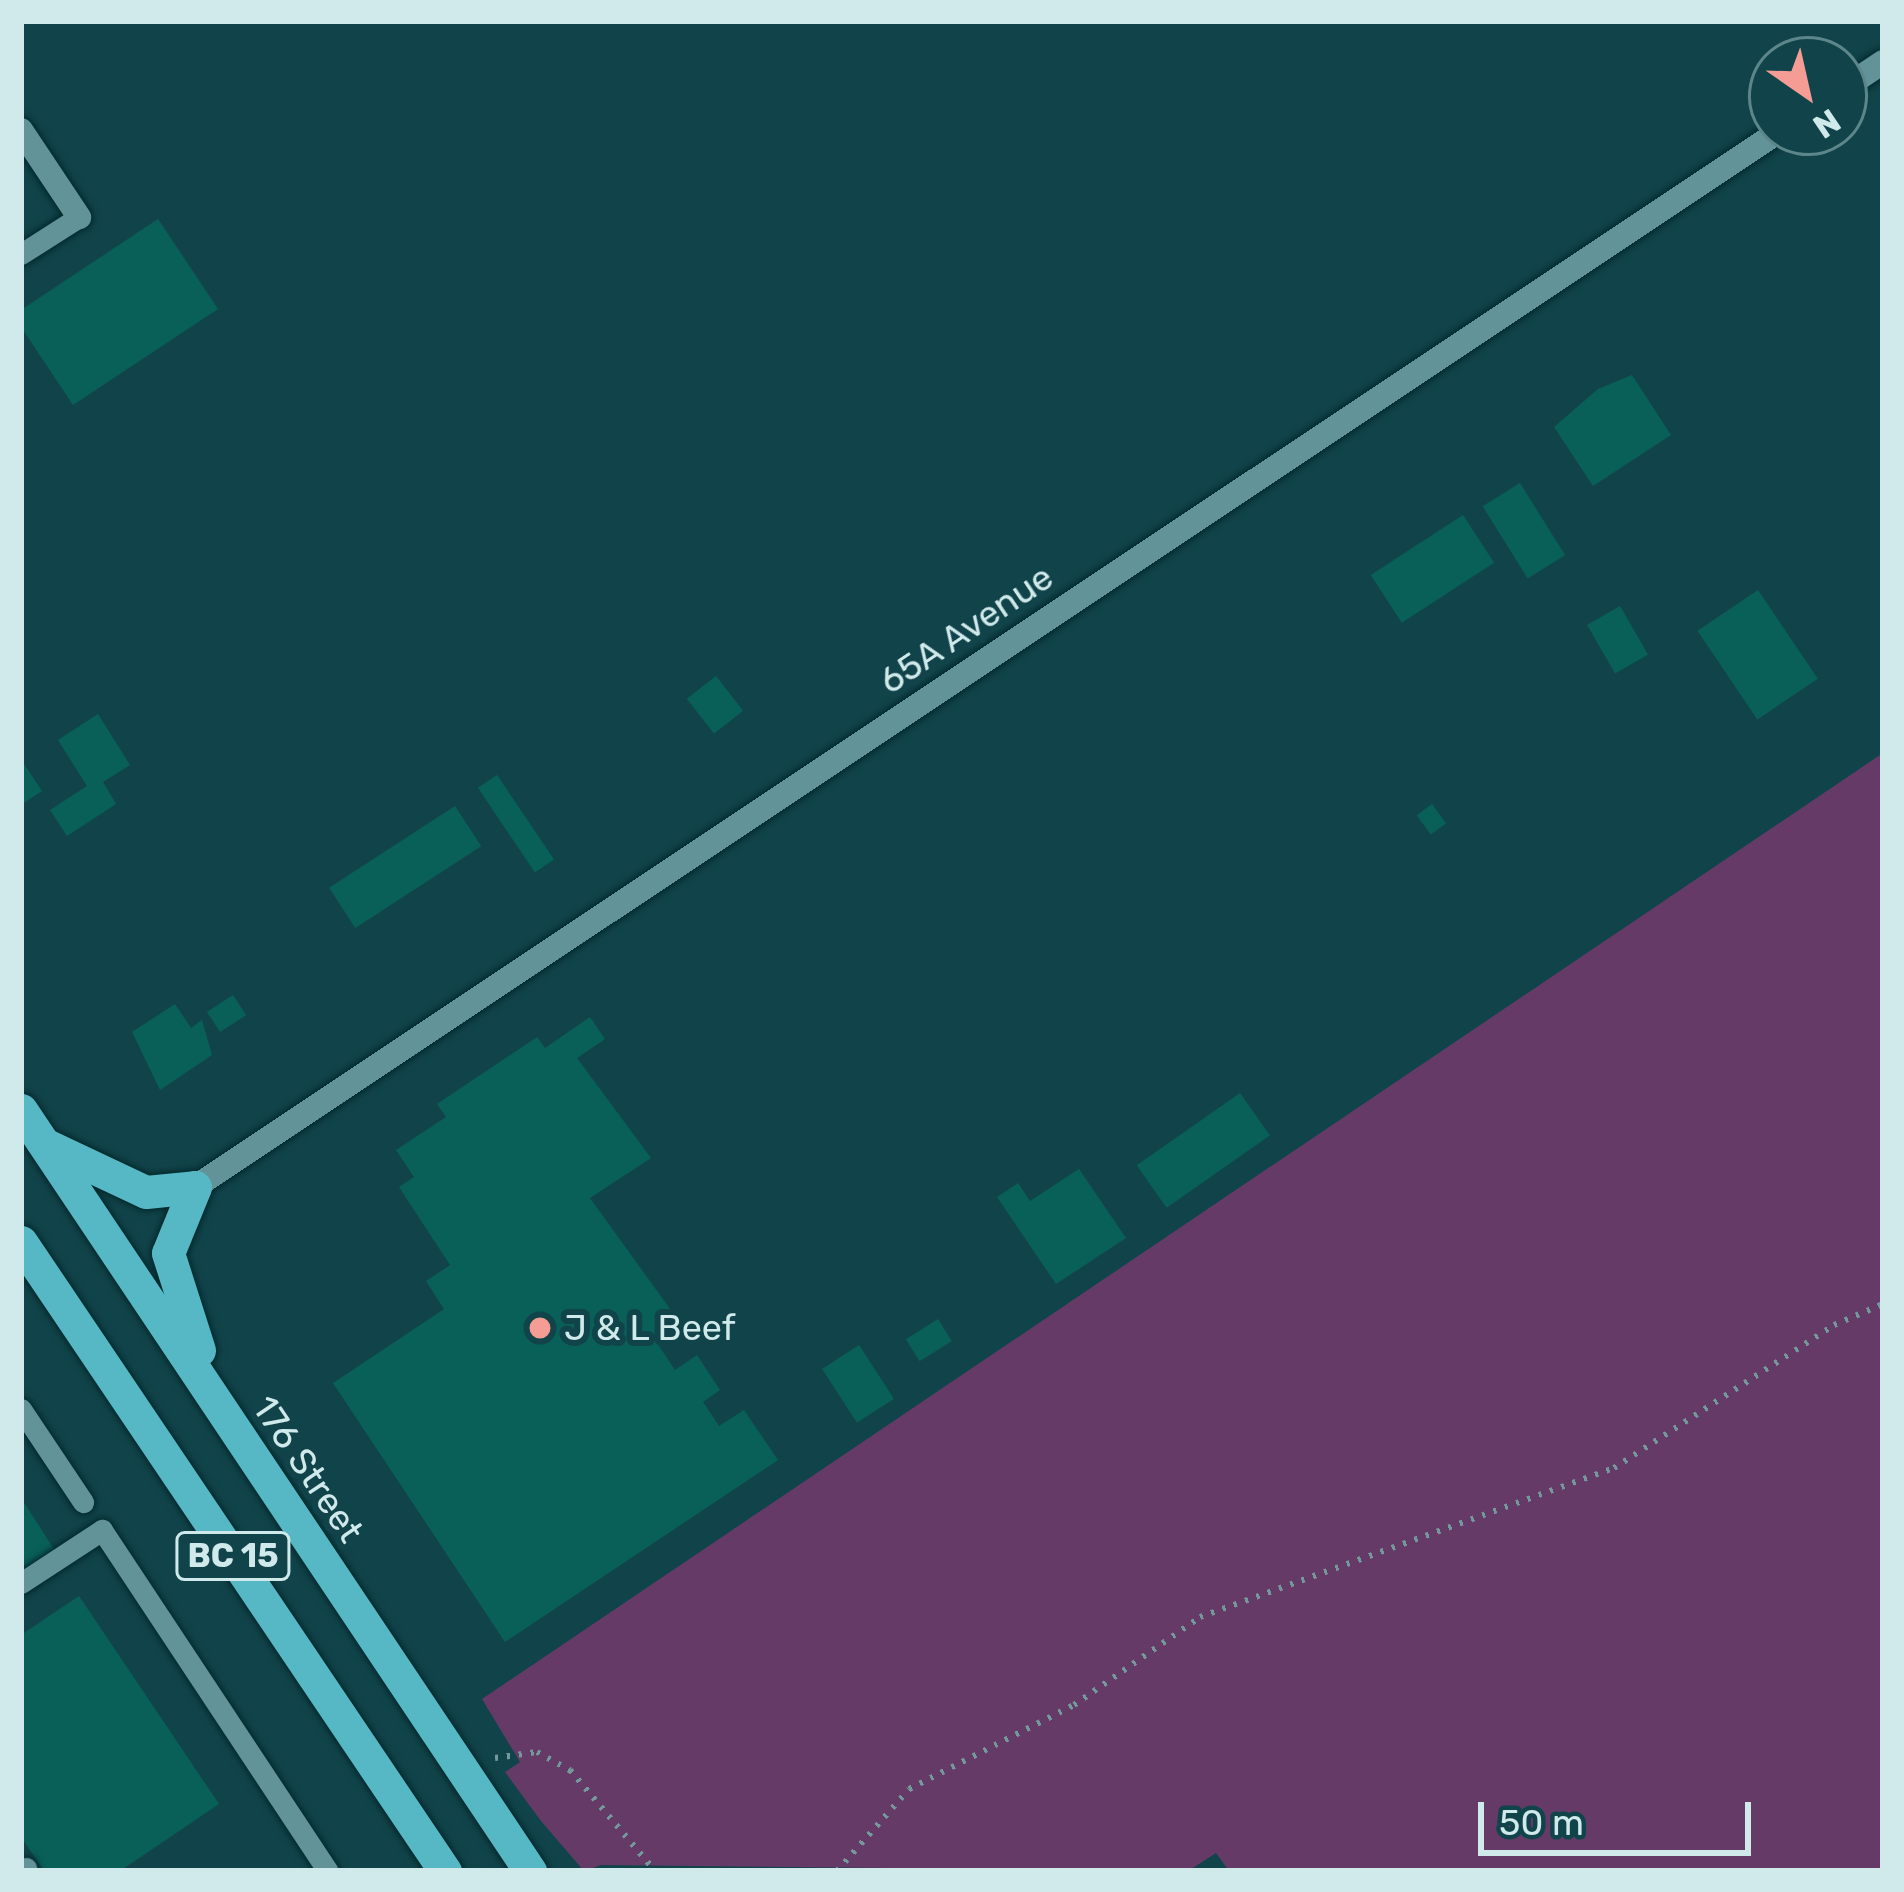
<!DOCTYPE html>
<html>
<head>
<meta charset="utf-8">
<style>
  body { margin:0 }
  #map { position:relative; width:1904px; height:1892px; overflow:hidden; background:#11444a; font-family:Rubik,sans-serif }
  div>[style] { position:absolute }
  .green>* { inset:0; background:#653a67 }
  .building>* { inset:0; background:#096058; transform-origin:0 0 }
  .path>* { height:6px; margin-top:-3px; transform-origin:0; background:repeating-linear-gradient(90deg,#74999d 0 3px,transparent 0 12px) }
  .roads { filter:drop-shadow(0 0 3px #02292d) drop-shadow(0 0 3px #02292d) }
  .service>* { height:21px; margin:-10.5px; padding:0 10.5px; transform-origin:10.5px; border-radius:10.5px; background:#629399 }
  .minor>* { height:24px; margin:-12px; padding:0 12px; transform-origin:12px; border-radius:12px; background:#629399 }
  .trunk>* { height:33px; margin:-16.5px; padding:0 16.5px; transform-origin:16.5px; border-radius:16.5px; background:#56b8c4 }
  .dots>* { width:33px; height:33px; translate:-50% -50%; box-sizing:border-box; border:6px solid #11444a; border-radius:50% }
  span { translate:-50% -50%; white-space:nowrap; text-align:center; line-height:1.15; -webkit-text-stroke:12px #11444a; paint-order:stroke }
  .shield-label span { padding:3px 9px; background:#11444a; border:3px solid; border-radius:9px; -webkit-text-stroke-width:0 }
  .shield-label { font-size:33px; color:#d0e9eb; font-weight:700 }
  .street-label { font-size:36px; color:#d0e9eb }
  .poi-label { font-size:36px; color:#d0e9eb }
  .left { translate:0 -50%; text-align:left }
  .frame { position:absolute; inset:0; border:24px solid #d0e9eb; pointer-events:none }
  .north { position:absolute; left:1748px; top:36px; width:120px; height:120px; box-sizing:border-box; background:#11444a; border:3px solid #5d868a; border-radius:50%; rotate:146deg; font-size:33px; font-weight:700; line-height:48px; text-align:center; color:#d0e9eb }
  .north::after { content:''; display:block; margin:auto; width:42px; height:54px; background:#f59c94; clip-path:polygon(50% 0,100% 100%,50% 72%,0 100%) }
  .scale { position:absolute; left:1478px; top:1802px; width:273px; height:54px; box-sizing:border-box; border:6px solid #d0e9eb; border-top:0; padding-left:15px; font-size:36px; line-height:42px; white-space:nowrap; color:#d0e9eb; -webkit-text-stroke:9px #11444a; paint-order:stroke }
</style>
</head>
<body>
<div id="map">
  <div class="green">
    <div style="clip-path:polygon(1883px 753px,1883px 1871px,1229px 1871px,1216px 1853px,1188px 1871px,601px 1865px,584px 1871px,541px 1821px,505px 1772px,520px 1762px,482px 1699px)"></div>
  </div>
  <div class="building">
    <div style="clip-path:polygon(158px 219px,218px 309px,73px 405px,21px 327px,21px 310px)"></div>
    <div style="clip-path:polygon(1632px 375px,1671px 435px,1593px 486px,1554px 427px,1598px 389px)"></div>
    <div style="left:1520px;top:483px;width:85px;height:44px;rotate:58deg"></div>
    <div style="left:1463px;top:515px;width:57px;height:110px;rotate:57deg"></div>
    <div style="left:1758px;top:590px;width:107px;height:73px;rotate:56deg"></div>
    <div style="left:1620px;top:606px;width:56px;height:38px;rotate:60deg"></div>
    <div style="left:716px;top:676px;width:44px;height:37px;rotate:52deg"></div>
    <div style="clip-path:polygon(98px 714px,130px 765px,103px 782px,116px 804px,67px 836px,50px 810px,87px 786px,58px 740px)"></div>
    <div style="clip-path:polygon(24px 764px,42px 791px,21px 805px,21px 766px)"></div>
    <div style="left:497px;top:775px;width:102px;height:23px;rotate:56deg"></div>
    <div style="left:1432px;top:804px;width:24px;height:19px;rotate:54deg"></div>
    <div style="left:455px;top:806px;width:48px;height:150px;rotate:57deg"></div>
    <div style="left:233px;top:995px;width:24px;height:31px;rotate:57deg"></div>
    <div style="clip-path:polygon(175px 1004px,191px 1028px,202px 1020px,212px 1055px,160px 1090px,132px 1032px)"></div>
    <div style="clip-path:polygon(590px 1017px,605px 1039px,577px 1058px,651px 1158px,590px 1198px,678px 1320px,653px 1337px,675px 1370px,697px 1355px,720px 1390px,703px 1402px,719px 1426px,744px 1410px,778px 1460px,505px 1642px,333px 1383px,444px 1309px,426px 1281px,450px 1265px,399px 1187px,414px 1177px,396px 1150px,446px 1117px,437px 1104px,537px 1037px,545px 1048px)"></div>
    <div style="left:1240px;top:1093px;width:52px;height:126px;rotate:55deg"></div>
    <div style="clip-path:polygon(1079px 1169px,1126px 1238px,1056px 1284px,997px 1197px,1018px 1183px,1030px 1201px)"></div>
    <div style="left:938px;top:1319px;width:26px;height:38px;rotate:58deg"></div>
    <div style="left:859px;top:1345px;width:64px;height:44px;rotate:57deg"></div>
    <div style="clip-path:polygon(21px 1498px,54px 1549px,21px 1571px)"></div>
    <div style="clip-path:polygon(79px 1596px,219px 1804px,120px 1871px,44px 1871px,21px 1837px,21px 1635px)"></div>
  </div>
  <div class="path">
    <div style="left:495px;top:1758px;width:42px;rotate:-8.1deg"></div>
    <div style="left:537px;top:1752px;width:38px;rotate:29deg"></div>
    <div style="left:570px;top:1770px;width:132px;rotate:49.9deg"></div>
    <div style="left:837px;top:1871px;width:109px;rotate:-48.7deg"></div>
    <div style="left:909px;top:1789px;width:185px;rotate:-27deg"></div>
    <div style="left:1074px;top:1705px;width:154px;rotate:-34.9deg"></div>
    <div style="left:1200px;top:1617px;width:440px;rotate:-19.8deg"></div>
    <div style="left:1614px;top:1468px;width:262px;rotate:-33deg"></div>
    <div style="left:1834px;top:1325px;width:53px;rotate:-23.2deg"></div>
  </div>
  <div class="roads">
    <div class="service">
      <div style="left:21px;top:254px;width:69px;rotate:-32.5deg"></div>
      <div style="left:21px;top:1409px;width:112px;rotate:56.3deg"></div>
      <div style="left:21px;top:1583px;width:97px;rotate:-33.2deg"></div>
      <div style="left:102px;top:1530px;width:409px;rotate:56.5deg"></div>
      <div style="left:21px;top:1871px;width:6px;rotate:-31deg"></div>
    </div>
    <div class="minor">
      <div style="left:1844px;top:88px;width:47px;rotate:-33.7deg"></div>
      <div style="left:21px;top:130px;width:105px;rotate:56.3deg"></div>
      <div style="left:195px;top:1187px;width:1902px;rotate:-33.68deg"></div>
    </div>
    <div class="trunk">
      <div style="left:21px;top:1110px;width:916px;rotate:56.22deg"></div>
      <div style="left:46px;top:1145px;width:110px;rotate:25.2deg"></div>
      <div style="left:146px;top:1192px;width:49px;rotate:-5.8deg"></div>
      <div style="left:195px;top:1187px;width:71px;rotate:112.2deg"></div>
      <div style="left:168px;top:1253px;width:102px;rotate:72.3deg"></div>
      <div style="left:21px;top:1242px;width:759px;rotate:56.02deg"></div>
    </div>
  </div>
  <div class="dots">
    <div style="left:540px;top:1328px;background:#f59c94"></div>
  </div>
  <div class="shield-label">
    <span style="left:233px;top:1556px">BC 15</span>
  </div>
  <div class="street-label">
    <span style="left:966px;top:629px;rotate:-34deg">65A Avenue</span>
    <span style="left:308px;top:1469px;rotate:56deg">176 Street</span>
  </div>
  <div class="poi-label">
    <span class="left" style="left:564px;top:1328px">J &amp; L Beef</span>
  </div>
  <div class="frame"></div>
  <div class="north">N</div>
  <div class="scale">50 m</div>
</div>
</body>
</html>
